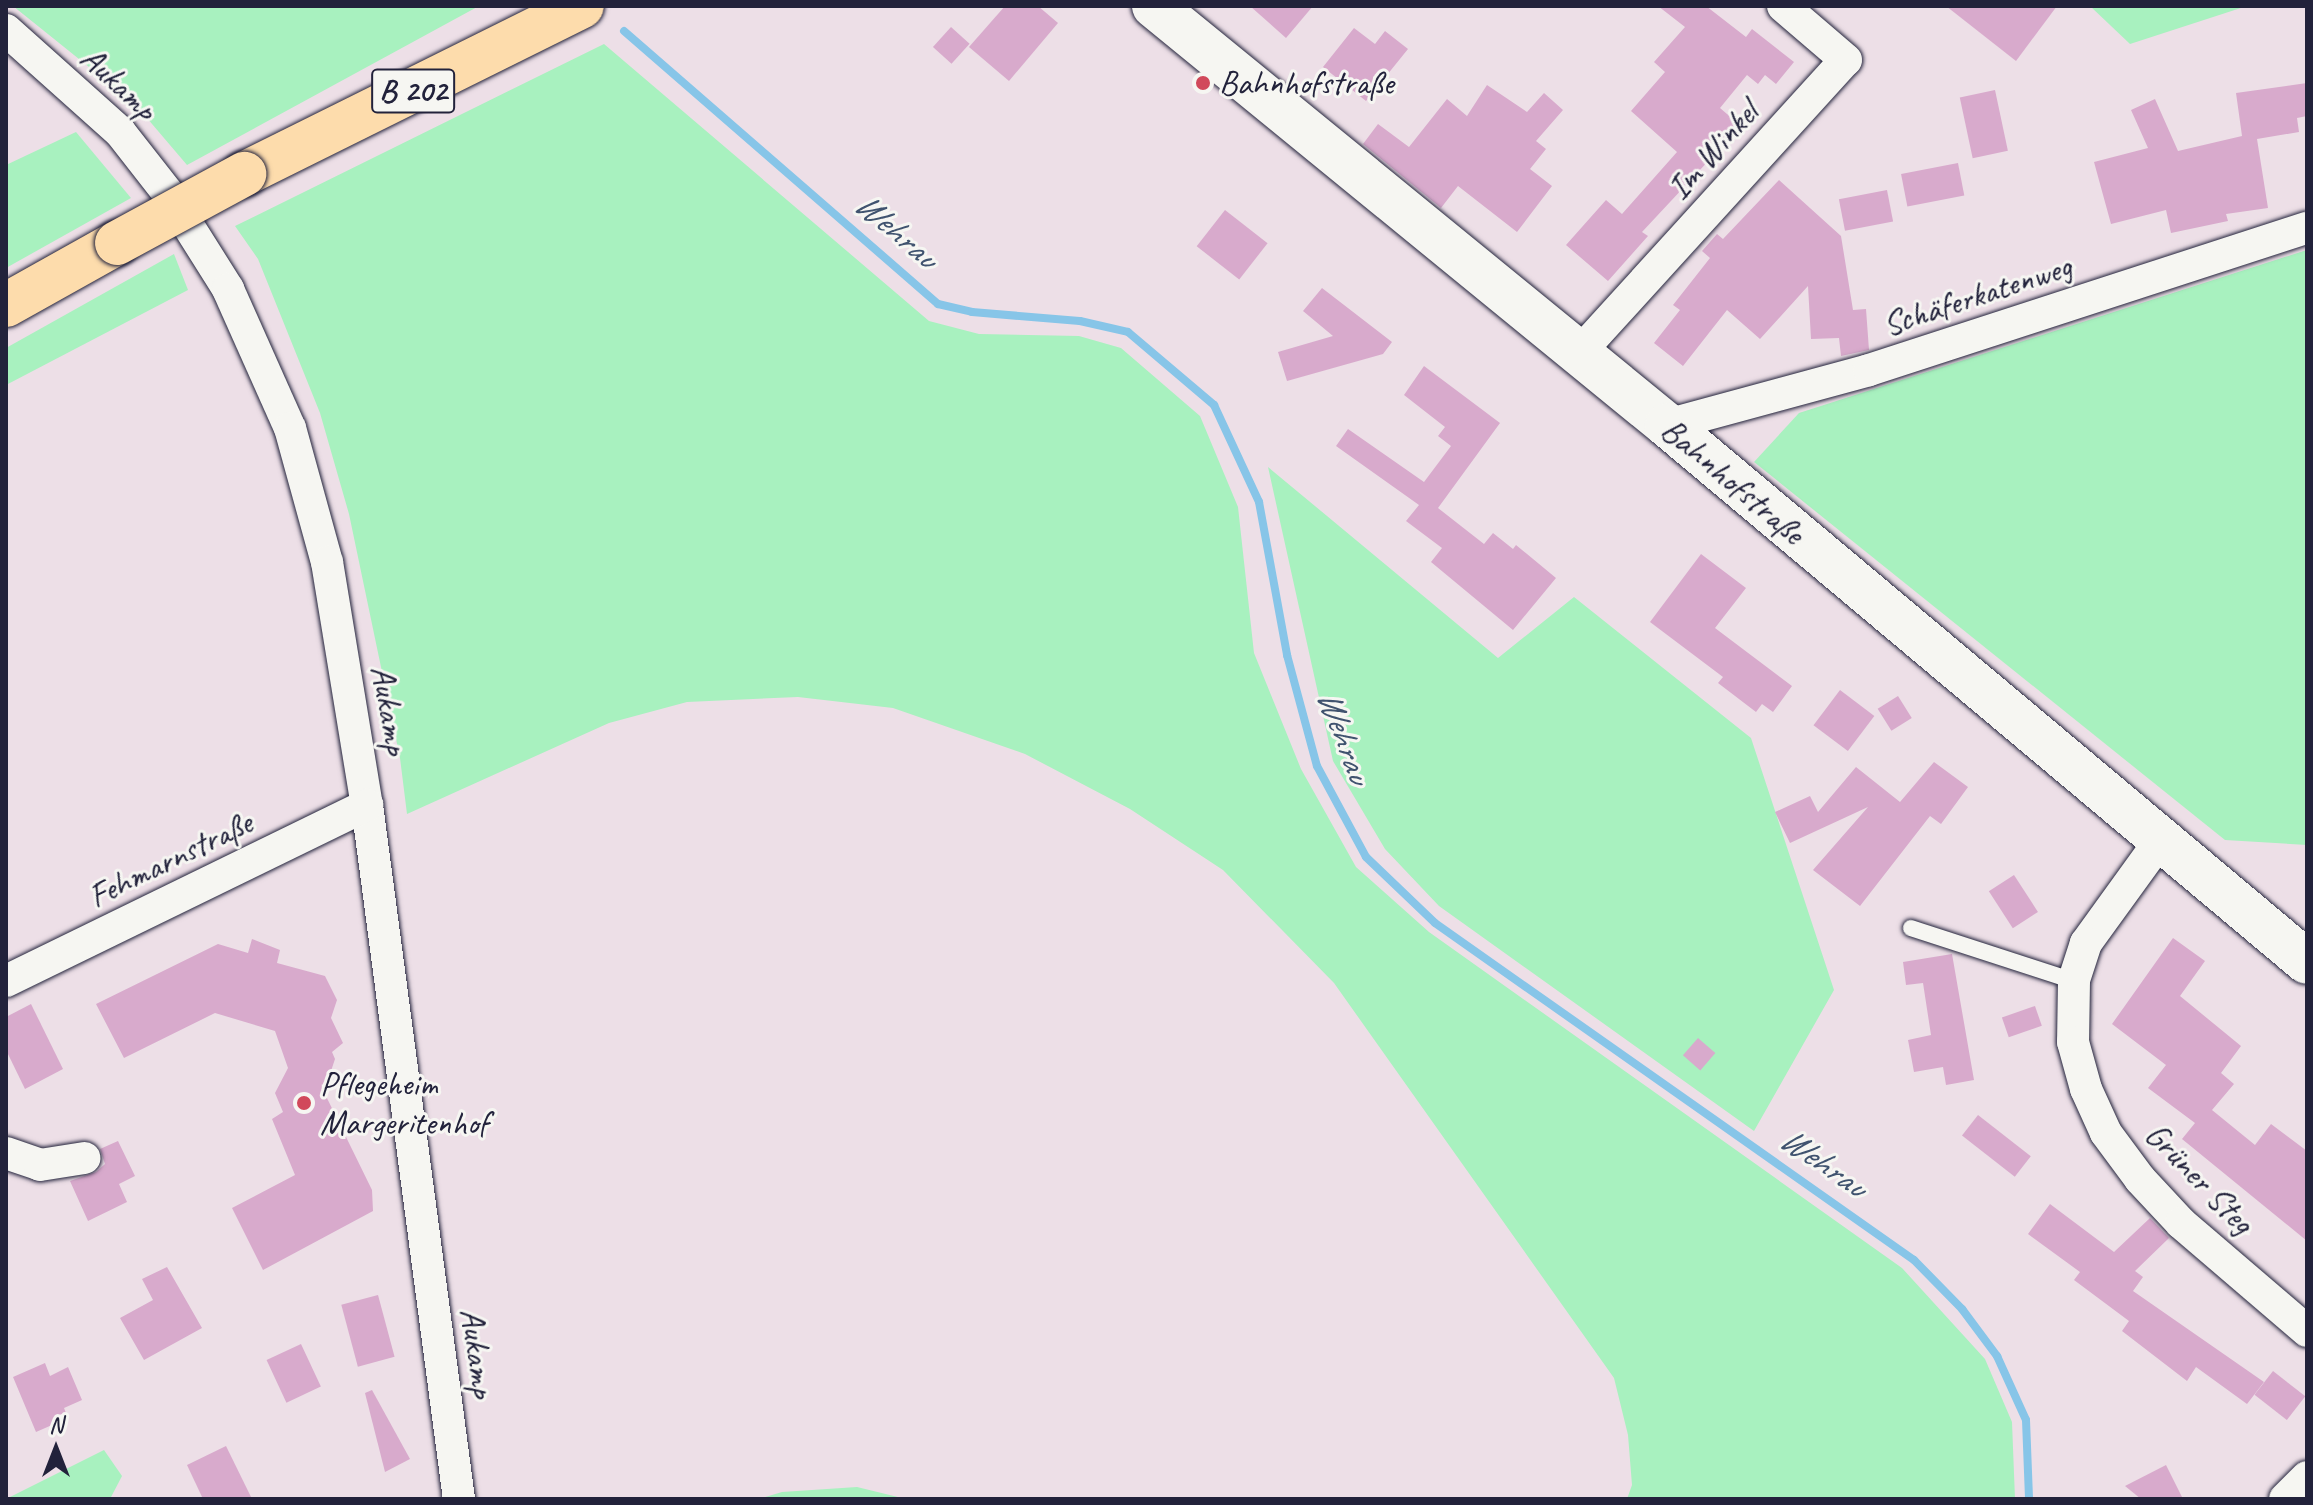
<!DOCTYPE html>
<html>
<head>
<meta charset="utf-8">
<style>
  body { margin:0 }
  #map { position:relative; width:2313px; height:1505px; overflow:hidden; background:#eddfe7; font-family:Caveat,sans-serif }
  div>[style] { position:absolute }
  .green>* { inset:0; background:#a8f1bf }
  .stream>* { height:8px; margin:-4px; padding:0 4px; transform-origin:4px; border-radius:4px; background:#87c5e8 }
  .building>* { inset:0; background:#d8aacc; transform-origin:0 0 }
  .roads { filter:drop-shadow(0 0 2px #22223b) drop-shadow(0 0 2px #22223b) }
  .service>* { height:16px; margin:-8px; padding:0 8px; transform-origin:8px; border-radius:8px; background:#f6f6f2 }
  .minor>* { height:32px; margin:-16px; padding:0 16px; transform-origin:16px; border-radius:16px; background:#f6f6f2 }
  .secondary>* { height:44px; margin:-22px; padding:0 22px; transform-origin:22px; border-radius:22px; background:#f6f6f2 }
  .trunk>* { height:44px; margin:-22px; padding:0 22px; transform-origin:22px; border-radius:22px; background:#fddcac }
  .bridges { filter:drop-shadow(0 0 2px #22223b) drop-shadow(0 0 2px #22223b) }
  .trunk-bridge>* { height:44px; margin:-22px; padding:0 22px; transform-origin:22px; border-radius:22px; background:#fddcac }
  .dots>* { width:22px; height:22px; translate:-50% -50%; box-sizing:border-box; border:4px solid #f6f6f2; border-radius:50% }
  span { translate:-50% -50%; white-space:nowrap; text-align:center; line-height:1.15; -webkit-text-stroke:6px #f6f6f2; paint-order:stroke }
  .shield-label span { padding:2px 6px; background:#f6f6f2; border:2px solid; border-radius:6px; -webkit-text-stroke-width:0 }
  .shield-label { font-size:32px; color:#22223b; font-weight:700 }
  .street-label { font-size:34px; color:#22223b }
  .poi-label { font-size:34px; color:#22223b }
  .left { translate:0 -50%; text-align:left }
  .water-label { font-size:36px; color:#40536f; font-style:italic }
  .frame { position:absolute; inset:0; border:8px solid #22223b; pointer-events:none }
  .north { position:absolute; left:16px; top:1409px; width:80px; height:80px; -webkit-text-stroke:6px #f6f6f2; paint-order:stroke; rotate:0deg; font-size:22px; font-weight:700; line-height:32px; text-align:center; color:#22223b }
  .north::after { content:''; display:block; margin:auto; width:28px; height:36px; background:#22223b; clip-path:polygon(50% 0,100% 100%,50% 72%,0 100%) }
</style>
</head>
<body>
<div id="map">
  <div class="green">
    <div style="clip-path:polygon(13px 6px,479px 6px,187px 165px,135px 104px)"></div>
    <div style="clip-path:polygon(2090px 6px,2247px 6px,2130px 44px)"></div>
    <div style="clip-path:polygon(604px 44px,929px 321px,979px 334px,1079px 336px,1121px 348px,1200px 416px,1238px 507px,1254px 653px,1301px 769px,1356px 867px,1429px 932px,1902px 1268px,1985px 1359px,2012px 1422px,2015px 1499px,1627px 1499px,1632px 1485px,1628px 1435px,1614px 1378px,1334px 983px,1223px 870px,1130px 809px,1025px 754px,893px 708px,798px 697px,687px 702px,609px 723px,407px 814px,400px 758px,349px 514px,320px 413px,258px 259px,235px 226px)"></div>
    <div style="clip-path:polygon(76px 132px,131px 198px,6px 268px,6px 165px)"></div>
    <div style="clip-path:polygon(2307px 250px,2307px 845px,2225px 840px,1754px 462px,1799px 413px)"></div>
    <div style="clip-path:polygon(174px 254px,188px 290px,6px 385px,6px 348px)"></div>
    <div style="clip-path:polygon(1268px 467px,1498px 658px,1574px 597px,1751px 738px,1834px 990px,1754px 1131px,1439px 906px,1385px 849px,1333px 761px)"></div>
    <div style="clip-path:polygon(104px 1450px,122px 1476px,110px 1499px,6px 1499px)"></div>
    <div style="clip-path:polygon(857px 1487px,906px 1499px,759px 1499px,782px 1492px)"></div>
  </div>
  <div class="stream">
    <div style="left:624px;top:31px;width:416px;rotate:41deg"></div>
    <div style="left:938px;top:304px;width:35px;rotate:13deg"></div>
    <div style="left:972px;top:312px;width:108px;rotate:4.8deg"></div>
    <div style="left:1080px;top:321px;width:49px;rotate:12.9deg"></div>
    <div style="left:1128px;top:332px;width:113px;rotate:40.3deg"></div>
    <div style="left:1214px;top:405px;width:107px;rotate:65.1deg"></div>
    <div style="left:1259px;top:502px;width:156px;rotate:79.6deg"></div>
    <div style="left:1287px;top:655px;width:115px;rotate:74.9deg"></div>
    <div style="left:1317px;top:766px;width:103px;rotate:61.7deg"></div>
    <div style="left:1366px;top:857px;width:95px;rotate:43.7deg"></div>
    <div style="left:1435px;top:923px;width:586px;rotate:35.13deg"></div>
    <div style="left:1914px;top:1260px;width:69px;rotate:45.6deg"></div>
    <div style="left:1962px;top:1309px;width:59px;rotate:53.3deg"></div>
    <div style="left:1997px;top:1356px;width:70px;rotate:65.6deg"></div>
    <div style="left:2026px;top:1420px;width:79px;rotate:87.8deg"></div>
  </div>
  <div class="building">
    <div style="clip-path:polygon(1005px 6px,1038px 6px,1058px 23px,1009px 81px,969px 47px)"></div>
    <div style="clip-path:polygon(1250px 6px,1313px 6px,1286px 38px)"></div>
    <div style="clip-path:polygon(1658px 6px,1706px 6px,1746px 37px,1752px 29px,1794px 62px,1776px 84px,1765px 75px,1758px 84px,1747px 75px,1720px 108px,1741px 126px,1642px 232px,1648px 236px,1608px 281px,1566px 245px,1606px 200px,1622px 214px,1677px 152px,1631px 111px,1665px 72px,1654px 62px,1685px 27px)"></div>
    <div style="clip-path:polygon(1946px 6px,2057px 6px,2016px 61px)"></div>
    <div style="left:951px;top:27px;width:25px;height:27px;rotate:42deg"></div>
    <div style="clip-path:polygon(1354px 28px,1375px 44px,1385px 31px,1408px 49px,1366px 101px,1323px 67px)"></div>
    <div style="clip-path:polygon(2307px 83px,2307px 116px,2297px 118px,2299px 132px,2257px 139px,2268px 208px,2226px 214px,2228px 221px,2171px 233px,2166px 210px,2111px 224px,2094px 162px,2148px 148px,2131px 110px,2155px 99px,2178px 151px,2242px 136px,2236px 93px)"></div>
    <div style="clip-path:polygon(1487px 85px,1527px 112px,1544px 93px,1563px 110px,1536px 141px,1546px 149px,1530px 169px,1552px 186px,1517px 232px,1458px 186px,1441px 208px,1363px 144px,1378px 124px,1409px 147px,1447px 99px,1467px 116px)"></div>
    <div style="left:1995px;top:90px;width:62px;height:36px;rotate:78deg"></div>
    <div style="left:1958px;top:163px;width:33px;height:58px;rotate:79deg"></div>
    <div style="clip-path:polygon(1779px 180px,1841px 236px,1853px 310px,1866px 309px,1869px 350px,1841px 356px,1839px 338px,1811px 339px,1808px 286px,1760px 339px,1727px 310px,1683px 366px,1654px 343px,1680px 310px,1673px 305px,1710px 258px,1702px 251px,1717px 234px,1723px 239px)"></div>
    <div style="left:1887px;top:190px;width:32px;height:49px;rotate:79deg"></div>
    <div style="left:1225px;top:210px;width:54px;height:46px;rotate:38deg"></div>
    <div style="clip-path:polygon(1322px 288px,1392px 342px,1383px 354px,1287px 381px,1278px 352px,1333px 336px,1303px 311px)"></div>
    <div style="clip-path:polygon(1424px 366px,1500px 423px,1438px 508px,1484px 544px,1493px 533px,1513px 549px,1516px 545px,1556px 578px,1513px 630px,1431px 562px,1442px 548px,1406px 521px,1419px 505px,1336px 446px,1348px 429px,1424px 482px,1451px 446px,1438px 436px,1445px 427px,1404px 395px)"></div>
    <div style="clip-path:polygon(1701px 554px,1746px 588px,1715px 628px,1792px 686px,1773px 712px,1762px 704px,1756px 712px,1718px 683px,1723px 677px,1650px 622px)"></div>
    <div style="left:1840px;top:690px;width:43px;height:44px;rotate:37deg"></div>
    <div style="left:1898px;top:696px;width:26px;height:24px;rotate:58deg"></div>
    <div style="clip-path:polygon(1934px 762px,1968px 787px,1941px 824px,1930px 816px,1860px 906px,1813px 870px,1868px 807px,1790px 843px,1775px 812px,1810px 796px,1818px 812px,1856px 767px,1900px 802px)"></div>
    <div style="left:2014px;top:875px;width:44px;height:30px;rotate:57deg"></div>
    <div style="clip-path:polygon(2173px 938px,2205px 961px,2180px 996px,2241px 1046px,2221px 1073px,2234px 1084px,2212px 1110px,2255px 1145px,2271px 1124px,2307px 1151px,2307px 1241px,2182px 1139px,2195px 1123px,2148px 1088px,2166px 1065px,2112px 1024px)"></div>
    <div style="clip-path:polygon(252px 939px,280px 950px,277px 963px,325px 976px,337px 1000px,331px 1018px,343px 1043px,332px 1052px,335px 1059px,324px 1092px,372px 1190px,373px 1211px,263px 1270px,232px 1208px,295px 1175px,272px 1119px,283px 1112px,275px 1093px,288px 1068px,275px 1031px,215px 1013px,124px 1058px,96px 1004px,218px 944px,248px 953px)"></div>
    <div style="clip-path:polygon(1952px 954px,1974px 1080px,1946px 1085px,1943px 1067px,1914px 1072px,1908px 1040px,1931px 1035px,1923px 983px,1906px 985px,1903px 962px)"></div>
    <div style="clip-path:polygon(31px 1004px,63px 1069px,25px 1089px,6px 1050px,6px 1017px)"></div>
    <div style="left:2035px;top:1006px;width:21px;height:35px;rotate:71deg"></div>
    <div style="left:1698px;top:1038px;width:23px;height:23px;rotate:41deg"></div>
    <div style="left:1978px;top:1115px;width:67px;height:26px;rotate:38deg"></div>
    <div style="clip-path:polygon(118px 1141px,135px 1176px,119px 1184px,127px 1202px,88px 1221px,70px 1181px,96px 1172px,105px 1164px,100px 1149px)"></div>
    <div style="clip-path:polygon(2050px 1204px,2114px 1252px,2150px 1218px,2169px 1238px,2135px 1271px,2143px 1277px,2133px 1291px,2264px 1382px,2247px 1404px,2196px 1367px,2187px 1381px,2122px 1331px,2129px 1321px,2074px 1280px,2080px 1272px,2028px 1234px)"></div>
    <div style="clip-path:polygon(167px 1267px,202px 1328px,144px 1360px,120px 1318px,153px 1300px,142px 1279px)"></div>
    <div style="left:378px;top:1295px;width:64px;height:38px;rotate:75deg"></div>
    <div style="left:301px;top:1344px;width:47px;height:38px;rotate:65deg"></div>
    <div style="clip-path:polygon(45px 1363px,50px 1376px,68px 1367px,82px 1400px,64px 1408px,68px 1418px,36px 1432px,13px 1377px)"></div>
    <div style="left:2273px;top:1371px;width:41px;height:30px;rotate:38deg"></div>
    <div style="clip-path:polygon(372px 1390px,410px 1459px,385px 1472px,365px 1393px)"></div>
    <div style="clip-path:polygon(226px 1446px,252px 1499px,203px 1499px,187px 1465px)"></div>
    <div style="clip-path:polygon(2166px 1465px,2183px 1499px,2141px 1499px,2125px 1486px)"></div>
  </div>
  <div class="roads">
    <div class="service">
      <div style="left:1911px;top:928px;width:171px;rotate:18deg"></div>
    </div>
    <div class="minor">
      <div style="left:6px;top:30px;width:153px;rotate:41.8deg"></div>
      <div style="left:120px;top:132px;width:76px;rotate:51.9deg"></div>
      <div style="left:167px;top:192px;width:115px;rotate:57.8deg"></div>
      <div style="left:228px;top:289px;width:152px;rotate:66deg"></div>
      <div style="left:290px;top:428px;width:139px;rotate:74.6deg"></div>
      <div style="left:327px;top:562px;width:246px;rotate:80.7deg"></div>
      <div style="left:367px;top:805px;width:700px;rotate:82.45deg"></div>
      <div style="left:1579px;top:353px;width:396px;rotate:-47.7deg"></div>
      <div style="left:1846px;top:60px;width:83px;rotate:-139.4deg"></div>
      <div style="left:1667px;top:425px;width:209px;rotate:-15.2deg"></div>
      <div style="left:1869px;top:370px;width:460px;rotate:-18deg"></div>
      <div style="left:2162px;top:838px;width:130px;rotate:125.9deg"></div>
      <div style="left:2086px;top:943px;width:40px;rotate:108deg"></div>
      <div style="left:2074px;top:981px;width:61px;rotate:90.9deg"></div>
      <div style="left:2073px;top:1042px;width:49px;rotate:74.5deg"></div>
      <div style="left:2086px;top:1089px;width:48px;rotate:65.6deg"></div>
      <div style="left:2106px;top:1133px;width:57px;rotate:53.5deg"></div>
      <div style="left:2140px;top:1179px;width:60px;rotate:47deg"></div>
      <div style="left:2181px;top:1223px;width:166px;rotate:40.6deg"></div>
      <div style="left:6px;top:981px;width:402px;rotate:-26deg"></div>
      <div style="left:6px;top:1153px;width:36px;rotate:19deg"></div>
      <div style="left:40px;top:1165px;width:45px;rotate:-9deg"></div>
      <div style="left:2285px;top:1499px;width:31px;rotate:-45deg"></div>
    </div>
    <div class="secondary">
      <div style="left:1154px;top:6px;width:662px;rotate:39.24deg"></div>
      <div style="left:1667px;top:425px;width:835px;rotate:40deg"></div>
    </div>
    <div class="trunk">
      <div style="left:244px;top:174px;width:377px;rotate:-26.4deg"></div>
      <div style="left:6px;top:305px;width:127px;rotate:-29.2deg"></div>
    </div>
  </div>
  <div class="bridges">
    <div class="trunk-bridge">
      <div style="left:117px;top:243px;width:145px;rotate:-28.5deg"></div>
    </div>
  </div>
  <div class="dots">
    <div style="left:1203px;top:83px;background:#d1495b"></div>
    <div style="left:304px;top:1103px;background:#d1495b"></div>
  </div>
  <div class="shield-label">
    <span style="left:413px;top:91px">B 202</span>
  </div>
  <div class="street-label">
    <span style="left:119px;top:83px;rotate:44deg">Aukamp</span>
    <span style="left:1712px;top:150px;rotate:-48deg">Im Winkel</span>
    <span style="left:1977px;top:295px;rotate:-18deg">Schäferkatenweg</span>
    <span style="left:1733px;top:481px;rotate:40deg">Bahnhofstraße</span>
    <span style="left:390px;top:710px;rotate:81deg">Aukamp</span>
    <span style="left:170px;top:859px;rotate:-26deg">Fehmarnstraße</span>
    <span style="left:2200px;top:1178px;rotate:46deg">Grüner Steg</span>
    <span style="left:478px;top:1353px;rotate:83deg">Aukamp</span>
  </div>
  <div class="poi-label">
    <span class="left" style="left:1219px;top:83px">Bahnhofstraße</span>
    <span class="left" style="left:320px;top:1103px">Pflegeheim<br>Margeritenhof</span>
  </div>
  <div class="water-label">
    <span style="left:896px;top:230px;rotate:41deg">Wehrau</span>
    <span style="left:1344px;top:736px;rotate:70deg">Wehrau</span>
    <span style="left:1823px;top:1162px;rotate:35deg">Wehrau</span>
  </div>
  <div class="frame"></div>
  <div class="north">N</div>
</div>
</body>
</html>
